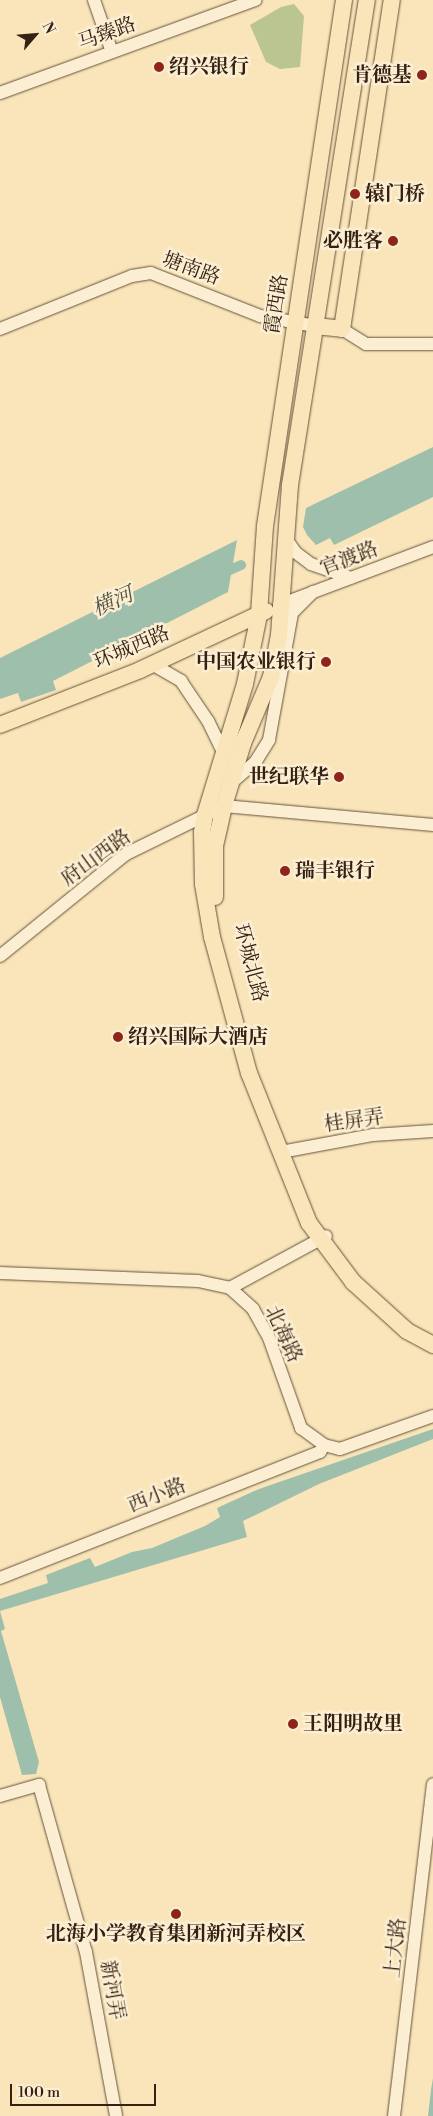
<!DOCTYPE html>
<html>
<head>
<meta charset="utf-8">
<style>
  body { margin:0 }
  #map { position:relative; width:433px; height:2116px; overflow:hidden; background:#f9e5b9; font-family:"Libre Bodoni","Noto Serif SC",serif }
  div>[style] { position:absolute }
  .green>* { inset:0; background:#bbc591 }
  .water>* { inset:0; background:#9ebfab }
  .stream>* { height:3px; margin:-1.5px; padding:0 1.5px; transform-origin:1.5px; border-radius:1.5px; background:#9ebfab }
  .canal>* { height:10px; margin:-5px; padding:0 5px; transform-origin:5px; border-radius:5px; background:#9ebfab }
  .roads { filter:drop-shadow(0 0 1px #65523c) drop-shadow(0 0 1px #65523c) }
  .minor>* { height:12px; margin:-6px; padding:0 6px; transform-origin:6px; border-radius:6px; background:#fbeed2 }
  .major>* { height:16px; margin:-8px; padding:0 8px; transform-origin:8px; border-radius:8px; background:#f9e5b9 }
  .dots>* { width:14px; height:14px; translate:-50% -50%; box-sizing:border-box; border:2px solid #fbeed2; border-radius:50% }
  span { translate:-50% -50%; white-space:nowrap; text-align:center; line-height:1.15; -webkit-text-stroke:5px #fbeed2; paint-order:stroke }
  .street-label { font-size:20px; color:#342113 }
  .poi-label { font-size:20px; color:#342113; font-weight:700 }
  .left { translate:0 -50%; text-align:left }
  .right { translate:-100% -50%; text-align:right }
  .water-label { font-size:21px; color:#545041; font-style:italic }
  .north { position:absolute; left:10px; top:10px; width:50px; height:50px; -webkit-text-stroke:4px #fbeed2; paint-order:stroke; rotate:63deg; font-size:14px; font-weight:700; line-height:20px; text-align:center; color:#342113 }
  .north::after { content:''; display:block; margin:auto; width:18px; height:22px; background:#342113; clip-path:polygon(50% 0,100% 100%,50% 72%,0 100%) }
  .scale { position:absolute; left:10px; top:2084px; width:146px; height:22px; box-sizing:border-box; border:2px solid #342113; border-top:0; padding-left:6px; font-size:15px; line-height:18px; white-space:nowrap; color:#342113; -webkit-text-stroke:4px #fbeed2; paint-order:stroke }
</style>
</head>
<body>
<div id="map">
  <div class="green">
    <div style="clip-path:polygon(294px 4px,304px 16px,300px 67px,280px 69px,266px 62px,250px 25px,281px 7px)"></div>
  </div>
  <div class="water">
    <div style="clip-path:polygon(433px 447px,433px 497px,334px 545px,330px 538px,316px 545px,307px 535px,303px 527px,306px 508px)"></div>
    <div style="clip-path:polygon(237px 540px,228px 592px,53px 681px,56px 690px,21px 702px,18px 693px,0 699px,0 658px)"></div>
    <div style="clip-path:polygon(433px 1429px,433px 1439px,319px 1484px,243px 1521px,247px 1537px,0 1611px,5px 1629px,1px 1631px,39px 1762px,36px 1774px,22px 1775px,0 1697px,0 1599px,48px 1583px,46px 1575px,90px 1558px,95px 1567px,132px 1552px,152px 1548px,205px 1526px,220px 1517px,217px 1508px,259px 1489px)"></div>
    <div style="clip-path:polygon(433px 2078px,433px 2116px,428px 2116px,431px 2090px)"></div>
  </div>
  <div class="stream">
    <div style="left:349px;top:1460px;width:32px;rotate:-20deg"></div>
  </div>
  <div class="canal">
    <div style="left:221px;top:574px;width:22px;rotate:-24deg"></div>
  </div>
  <div class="roads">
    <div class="minor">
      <div style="left:94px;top:0;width:55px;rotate:70.9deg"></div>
      <div style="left:0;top:93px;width:272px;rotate:-20deg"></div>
      <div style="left:0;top:329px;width:142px;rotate:-21.9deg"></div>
      <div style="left:132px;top:276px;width:19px;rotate:-9deg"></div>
      <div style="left:151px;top:273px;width:117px;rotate:21.5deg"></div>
      <div style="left:260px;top:316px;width:56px;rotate:10.3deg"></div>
      <div style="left:342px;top:329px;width:28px;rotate:32deg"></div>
      <div style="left:366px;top:344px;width:67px"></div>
      <div style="left:285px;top:537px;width:18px;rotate:56deg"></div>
      <div style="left:295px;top:552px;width:20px;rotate:37deg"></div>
      <div style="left:311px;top:564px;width:42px;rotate:19.3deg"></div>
      <div style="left:279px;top:605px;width:165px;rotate:-20.6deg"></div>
      <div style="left:152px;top:664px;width:34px;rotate:30deg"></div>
      <div style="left:181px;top:681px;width:48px;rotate:56deg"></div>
      <div style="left:208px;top:721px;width:37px;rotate:64deg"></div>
      <div style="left:230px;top:784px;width:35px;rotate:-41deg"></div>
      <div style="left:256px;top:761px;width:25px;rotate:-58deg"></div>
      <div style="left:269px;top:740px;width:129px;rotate:-79.7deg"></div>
      <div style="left:292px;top:613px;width:30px;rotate:-45deg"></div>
      <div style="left:0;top:956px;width:162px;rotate:-39deg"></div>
      <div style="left:126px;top:854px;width:109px;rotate:-26.1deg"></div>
      <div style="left:224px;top:806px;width:210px;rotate:5.2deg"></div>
      <div style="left:281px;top:1152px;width:94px;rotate:-10.5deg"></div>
      <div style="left:373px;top:1135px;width:60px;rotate:-3.8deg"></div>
      <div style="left:0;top:1273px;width:198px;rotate:2.3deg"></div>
      <div style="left:198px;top:1281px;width:33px;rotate:12deg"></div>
      <div style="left:230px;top:1288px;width:31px;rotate:42deg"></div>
      <div style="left:253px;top:1309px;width:33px;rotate:61deg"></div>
      <div style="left:269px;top:1338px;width:96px;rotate:70.4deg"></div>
      <div style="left:301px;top:1428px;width:29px;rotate:36deg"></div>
      <div style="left:324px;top:1445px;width:16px;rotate:14deg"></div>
      <div style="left:340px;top:1449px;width:99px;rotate:-19.5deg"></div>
      <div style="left:230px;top:1288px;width:109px;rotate:-28.4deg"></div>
      <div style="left:0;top:1578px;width:344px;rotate:-21.5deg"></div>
      <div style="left:320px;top:1452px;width:8px;rotate:-60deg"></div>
      <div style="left:0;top:1796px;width:41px;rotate:-15.8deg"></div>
      <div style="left:39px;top:1785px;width:173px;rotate:74.3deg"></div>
      <div style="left:86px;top:1952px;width:167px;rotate:79.6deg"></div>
      <div style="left:394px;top:2116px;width:334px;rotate:-83.3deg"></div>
    </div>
    <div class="major">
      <div style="left:344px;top:0;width:532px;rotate:98.54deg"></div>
      <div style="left:265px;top:526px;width:89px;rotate:93.9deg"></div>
      <div style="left:259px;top:615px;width:70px;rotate:101.5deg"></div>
      <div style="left:245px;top:684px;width:137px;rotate:107deg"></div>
      <div style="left:205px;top:815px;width:17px;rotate:100deg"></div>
      <div style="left:202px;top:832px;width:52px;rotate:88.9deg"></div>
      <div style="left:203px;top:884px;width:54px;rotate:80.4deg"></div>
      <div style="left:212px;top:937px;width:141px;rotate:74.8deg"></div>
      <div style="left:249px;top:1073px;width:162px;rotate:68.2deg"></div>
      <div style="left:309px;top:1223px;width:74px;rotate:53.3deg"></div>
      <div style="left:353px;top:1282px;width:73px;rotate:42.2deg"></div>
      <div style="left:407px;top:1331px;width:30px;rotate:28deg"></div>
      <div style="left:315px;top:326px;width:27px;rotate:6deg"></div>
      <div style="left:342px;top:329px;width:333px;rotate:-81.4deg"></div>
      <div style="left:0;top:725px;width:150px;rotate:-21.4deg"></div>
      <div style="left:140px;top:670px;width:139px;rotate:-25.1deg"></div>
      <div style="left:215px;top:897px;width:51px;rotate:-90deg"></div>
      <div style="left:215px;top:846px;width:41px;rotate:-77.3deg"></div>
      <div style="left:224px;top:806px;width:66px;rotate:-73.2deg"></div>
      <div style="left:243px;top:743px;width:72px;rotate:-67deg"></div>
      <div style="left:271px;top:677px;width:43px;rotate:-79.2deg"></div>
      <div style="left:279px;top:635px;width:150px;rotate:-85.8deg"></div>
      <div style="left:290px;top:485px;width:491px;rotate:-81deg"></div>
    </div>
  </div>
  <div class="dots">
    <div style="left:159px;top:67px;background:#8f2418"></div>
    <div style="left:422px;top:75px;background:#8f2418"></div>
    <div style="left:355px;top:194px;background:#8f2418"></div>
    <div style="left:393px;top:241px;background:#8f2418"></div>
    <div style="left:326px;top:662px;background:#8f2418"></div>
    <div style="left:339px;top:777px;background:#8f2418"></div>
    <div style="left:285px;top:871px;background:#8f2418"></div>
    <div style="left:118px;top:1037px;background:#8f2418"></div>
    <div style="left:293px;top:1724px;background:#8f2418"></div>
    <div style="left:176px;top:1914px;background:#8f2418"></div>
  </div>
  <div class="street-label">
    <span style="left:107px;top:34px;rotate:-20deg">马臻路</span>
    <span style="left:191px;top:269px;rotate:20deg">塘南路</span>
    <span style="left:277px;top:304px;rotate:-81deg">霞西路</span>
    <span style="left:349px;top:559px;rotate:-21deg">官渡路</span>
    <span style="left:132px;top:648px;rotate:-23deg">环城西路</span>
    <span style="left:96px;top:858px;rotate:-36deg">府山西路</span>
    <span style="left:250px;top:963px;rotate:75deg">环城北路</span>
    <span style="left:354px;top:1121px;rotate:-8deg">桂屏弄</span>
    <span style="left:283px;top:1334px;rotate:65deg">北海路</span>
    <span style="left:157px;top:1496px;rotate:-22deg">西小路</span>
    <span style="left:396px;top:1948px;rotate:-84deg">上大路</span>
    <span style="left:112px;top:1990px;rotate:80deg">新河弄</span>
  </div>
  <div class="poi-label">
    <span class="left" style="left:169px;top:67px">绍兴银行</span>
    <span class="right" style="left:412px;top:75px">肯德基</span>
    <span class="left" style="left:365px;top:194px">辕门桥</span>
    <span class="right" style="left:383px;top:241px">必胜客</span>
    <span class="right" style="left:316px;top:662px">中国农业银行</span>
    <span class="right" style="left:329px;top:777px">世纪联华</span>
    <span class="left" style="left:295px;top:871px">瑞丰银行</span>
    <span class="left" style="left:128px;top:1037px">绍兴国际大酒店</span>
    <span class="left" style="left:303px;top:1724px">王阳明故里</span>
    <span style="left:176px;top:1934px">北海小学教育集团新河弄校区</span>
  </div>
  <div class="water-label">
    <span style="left:113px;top:602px;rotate:-24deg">横河</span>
  </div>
  <div class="north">N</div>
  <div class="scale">100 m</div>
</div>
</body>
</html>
